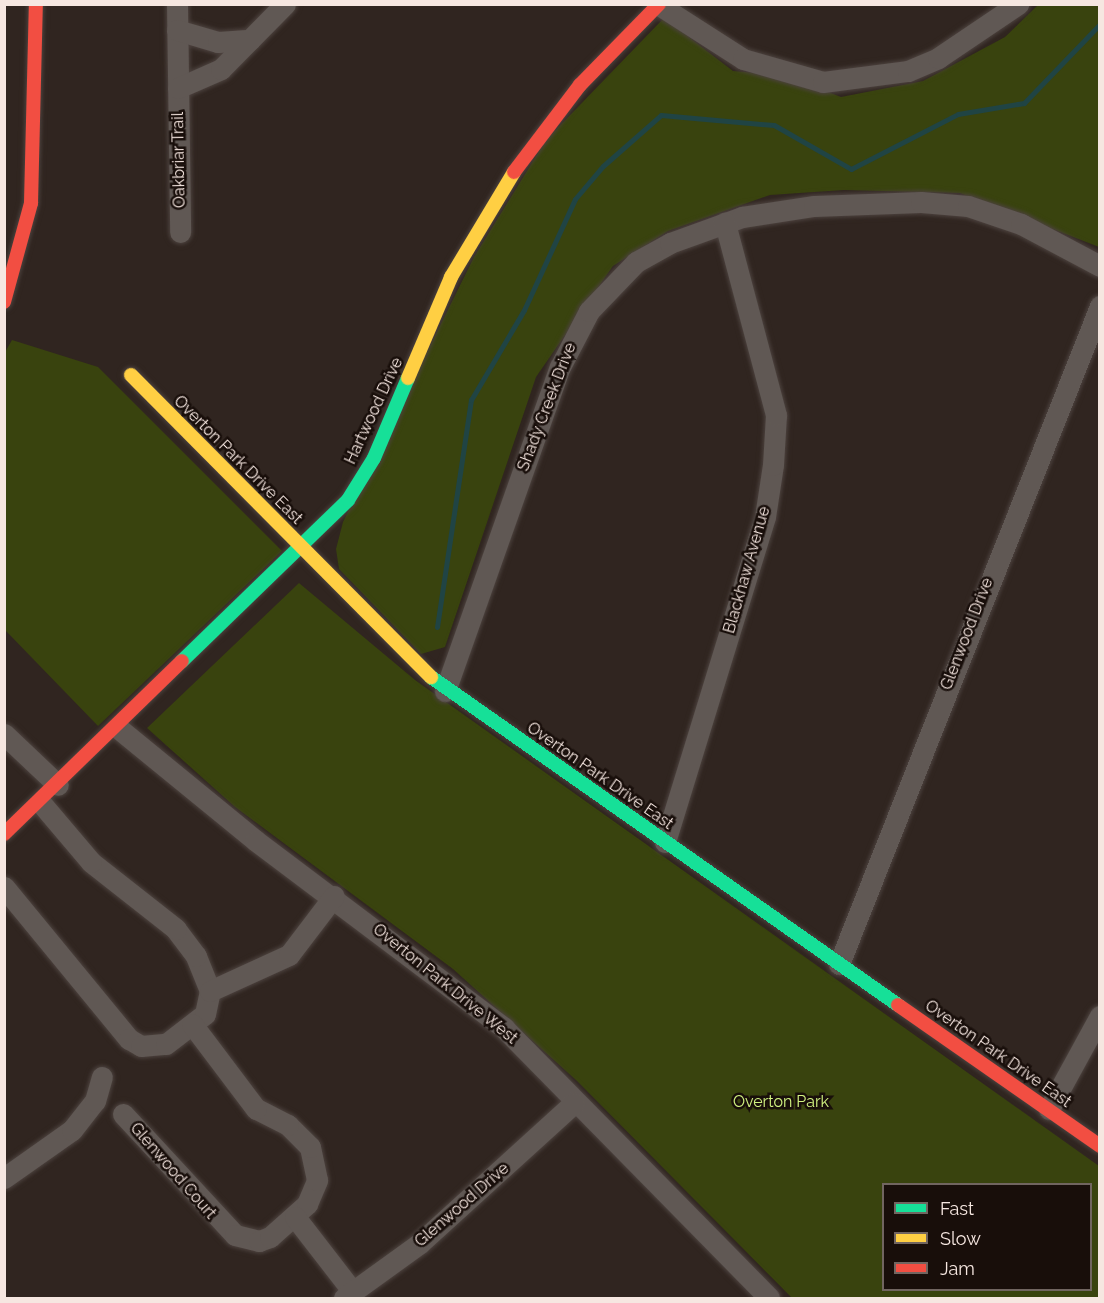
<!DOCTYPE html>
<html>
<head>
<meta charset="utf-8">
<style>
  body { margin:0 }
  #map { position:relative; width:1104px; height:1303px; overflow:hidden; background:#302520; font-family:Raleway,sans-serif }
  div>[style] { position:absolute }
  .green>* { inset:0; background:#39430e }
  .stream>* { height:5px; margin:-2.5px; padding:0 2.5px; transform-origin:2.5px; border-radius:2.5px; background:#204444 }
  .roads { filter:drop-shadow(0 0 2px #4c423e) drop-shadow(0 0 2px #4c423e) }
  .street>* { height:21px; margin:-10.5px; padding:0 10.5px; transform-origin:10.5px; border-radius:10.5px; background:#605854 }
  .fast>* { height:14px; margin:-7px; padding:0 7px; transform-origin:7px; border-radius:7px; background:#16e098 }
  .slow>* { height:14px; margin:-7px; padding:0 7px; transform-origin:7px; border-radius:7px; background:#ffcf43 }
  .jam>* { height:14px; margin:-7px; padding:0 7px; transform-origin:7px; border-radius:7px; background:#f24e42 }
  span { translate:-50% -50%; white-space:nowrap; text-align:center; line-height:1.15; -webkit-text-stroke:5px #180e0a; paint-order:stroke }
  .street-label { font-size:16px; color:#f6e7e1 }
  .park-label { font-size:16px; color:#d1f280 }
  .frame { position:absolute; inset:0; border:6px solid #f6e7e1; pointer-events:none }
  .legend { position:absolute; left:882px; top:1183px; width:210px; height:108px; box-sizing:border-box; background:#180e0a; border:2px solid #716560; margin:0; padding:8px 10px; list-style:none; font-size:18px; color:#f6e7e1 }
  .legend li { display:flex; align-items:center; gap:12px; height:30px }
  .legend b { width:30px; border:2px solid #716560 }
</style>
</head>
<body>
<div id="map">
  <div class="green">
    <div style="clip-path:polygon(1038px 5px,1099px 5px,1099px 247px,960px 193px,844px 190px,770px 195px,668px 231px,613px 266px,536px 377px,445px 647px,421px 654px,339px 569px,336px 549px,343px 522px,474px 257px,546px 140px,664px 18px,733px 71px,784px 75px,841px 97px,923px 81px,1005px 37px)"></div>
    <div style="clip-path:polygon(12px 340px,98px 367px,282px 551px,98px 726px,5px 630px,4px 354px)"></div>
    <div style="clip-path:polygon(evenodd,299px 583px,415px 680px,1099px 1166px,1099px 1298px,792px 1298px,577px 1081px,453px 969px,235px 807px,147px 728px,299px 583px,884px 1184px,1090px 1184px,1090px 1290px,884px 1290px,884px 1184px)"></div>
  </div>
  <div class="stream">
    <div style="left:437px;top:627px;width:230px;rotate:-81.5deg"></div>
    <div style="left:471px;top:400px;width:104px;rotate:-59.5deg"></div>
    <div style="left:524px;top:310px;width:122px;rotate:-65.3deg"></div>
    <div style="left:575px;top:199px;width:43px;rotate:-49.7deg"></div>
    <div style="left:603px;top:166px;width:77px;rotate:-41.3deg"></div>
    <div style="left:661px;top:115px;width:113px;rotate:5.1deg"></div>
    <div style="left:774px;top:125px;width:89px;rotate:29.7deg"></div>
    <div style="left:851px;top:169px;width:120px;rotate:-27.2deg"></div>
    <div style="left:958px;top:114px;width:67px;rotate:-9.5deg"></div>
    <div style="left:1024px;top:103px;width:110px;rotate:-46.1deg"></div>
  </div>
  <div class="roads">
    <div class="street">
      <div style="left:177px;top:4px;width:228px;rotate:89.2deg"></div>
      <div style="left:659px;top:5px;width:100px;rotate:32.7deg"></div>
      <div style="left:743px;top:59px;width:83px;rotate:16deg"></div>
      <div style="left:823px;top:82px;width:86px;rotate:-7.4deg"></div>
      <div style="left:908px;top:71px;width:33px;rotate:-23deg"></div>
      <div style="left:938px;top:58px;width:97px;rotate:-34deg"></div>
      <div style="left:177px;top:30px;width:43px;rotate:16.3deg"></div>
      <div style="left:218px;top:42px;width:32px;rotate:-4deg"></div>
      <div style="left:178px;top:88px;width:47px;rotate:-23.8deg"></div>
      <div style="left:221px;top:69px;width:91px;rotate:-45.4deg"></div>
      <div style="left:445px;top:691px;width:344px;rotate:-70.5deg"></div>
      <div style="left:560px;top:367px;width:63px;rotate:-62.6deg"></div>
      <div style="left:589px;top:311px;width:68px;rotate:-46.2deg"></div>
      <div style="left:636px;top:262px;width:39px;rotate:-29deg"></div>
      <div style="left:670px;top:243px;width:77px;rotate:-19.9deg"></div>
      <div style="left:742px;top:217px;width:73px;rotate:-8.7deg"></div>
      <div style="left:814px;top:206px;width:107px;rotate:-2.1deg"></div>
      <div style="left:921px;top:202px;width:47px;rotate:4.9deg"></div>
      <div style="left:968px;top:206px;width:56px;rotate:18.8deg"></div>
      <div style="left:1021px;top:224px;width:89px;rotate:28deg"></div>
      <div style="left:118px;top:728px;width:178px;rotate:39.3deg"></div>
      <div style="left:256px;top:841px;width:311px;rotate:37deg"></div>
      <div style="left:504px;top:1028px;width:378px;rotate:45.5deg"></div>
      <div style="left:4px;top:734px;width:74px;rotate:43.4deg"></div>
      <div style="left:665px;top:842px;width:340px;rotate:-72.9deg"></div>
      <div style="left:765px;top:517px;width:53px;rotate:-81.3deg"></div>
      <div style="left:773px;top:465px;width:50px;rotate:-86.6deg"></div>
      <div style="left:776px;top:415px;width:199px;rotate:-104.9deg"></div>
      <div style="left:4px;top:887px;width:197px;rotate:50.6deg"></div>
      <div style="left:129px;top:1039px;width:14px;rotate:30deg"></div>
      <div style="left:141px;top:1046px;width:25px;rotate:-5deg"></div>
      <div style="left:166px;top:1044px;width:49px;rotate:-37.6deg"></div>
      <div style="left:205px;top:1014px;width:24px;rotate:-78deg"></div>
      <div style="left:210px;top:991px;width:38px;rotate:-112deg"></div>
      <div style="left:196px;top:956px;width:34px;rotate:-127deg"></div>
      <div style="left:176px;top:929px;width:108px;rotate:-141.8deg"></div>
      <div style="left:91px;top:862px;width:77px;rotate:-130.3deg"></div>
      <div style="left:839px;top:964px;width:708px;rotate:-68.36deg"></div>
      <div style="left:210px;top:991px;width:87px;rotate:-24.5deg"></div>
      <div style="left:289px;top:955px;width:74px;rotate:-52.7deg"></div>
      <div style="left:1049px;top:1109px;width:106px;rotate:-61.3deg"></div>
      <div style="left:123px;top:1114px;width:165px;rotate:47.2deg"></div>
      <div style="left:235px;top:1235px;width:25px;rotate:14deg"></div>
      <div style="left:259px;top:1241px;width:12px;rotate:-20deg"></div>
      <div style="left:270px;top:1237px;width:50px;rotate:-41.7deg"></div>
      <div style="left:307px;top:1204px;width:26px;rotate:-67deg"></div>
      <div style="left:317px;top:1180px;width:34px;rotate:-102deg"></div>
      <div style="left:310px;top:1147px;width:31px;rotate:-135deg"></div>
      <div style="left:288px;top:1125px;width:36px;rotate:-153deg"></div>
      <div style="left:256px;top:1109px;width:106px;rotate:-127deg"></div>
      <div style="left:4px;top:1178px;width:83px;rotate:-35.2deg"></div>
      <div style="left:72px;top:1130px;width:37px;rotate:-52deg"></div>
      <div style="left:95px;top:1101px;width:25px;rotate:-74deg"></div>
      <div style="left:295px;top:1217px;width:95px;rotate:52.3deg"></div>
      <div style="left:344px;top:1298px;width:94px;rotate:-35.9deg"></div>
      <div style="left:420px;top:1243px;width:208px;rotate:-42.3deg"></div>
    </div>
    <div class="fast">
      <div style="left:182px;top:661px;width:231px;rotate:-44.1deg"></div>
      <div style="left:348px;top:500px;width:49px;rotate:-58.2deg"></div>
      <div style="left:374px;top:458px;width:87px;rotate:-67deg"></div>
      <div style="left:431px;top:677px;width:571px;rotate:35.08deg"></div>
    </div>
    <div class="slow">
      <div style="left:131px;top:375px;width:426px;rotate:45.2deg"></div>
      <div style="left:408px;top:378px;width:110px;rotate:-66.9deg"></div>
      <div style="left:451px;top:277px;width:122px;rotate:-59deg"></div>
    </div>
    <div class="jam">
      <div style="left:514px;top:172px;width:109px;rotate:-52.8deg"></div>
      <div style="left:580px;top:85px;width:113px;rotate:-45.7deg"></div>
      <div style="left:4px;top:302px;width:103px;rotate:-74.7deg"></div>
      <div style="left:31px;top:203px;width:199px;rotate:-88.6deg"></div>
      <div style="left:4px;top:834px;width:248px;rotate:-44.2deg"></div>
      <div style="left:898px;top:1005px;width:246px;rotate:34.9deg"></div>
    </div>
  </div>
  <div class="street-label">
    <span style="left:179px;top:160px;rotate:-91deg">Oakbriar Trail</span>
    <span style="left:547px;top:407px;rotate:-69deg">Shady Creek Drive</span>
    <span style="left:374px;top:411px;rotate:-65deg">Hartwood Drive</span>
    <span style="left:238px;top:460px;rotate:45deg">Overton Park Drive East</span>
    <span style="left:747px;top:570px;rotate:-74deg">Blackhaw Avenue</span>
    <span style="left:967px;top:634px;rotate:-69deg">Glenwood Drive</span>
    <span style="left:600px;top:776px;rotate:35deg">Overton Park Drive East</span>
    <span style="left:445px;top:984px;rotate:39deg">Overton Park Drive West</span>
    <span style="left:998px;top:1054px;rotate:35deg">Overton Park Drive East</span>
    <span style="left:173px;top:1171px;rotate:49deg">Glenwood Court</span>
    <span style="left:462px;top:1205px;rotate:-41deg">Glenwood Drive</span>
  </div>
  <div class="park-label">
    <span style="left:781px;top:1102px">Overton Park</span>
  </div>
  <div class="frame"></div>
  <ul class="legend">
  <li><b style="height:8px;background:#16e098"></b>Fast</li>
  <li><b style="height:8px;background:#ffcf43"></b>Slow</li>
  <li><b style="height:8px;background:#f24e42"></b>Jam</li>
  </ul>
</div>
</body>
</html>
